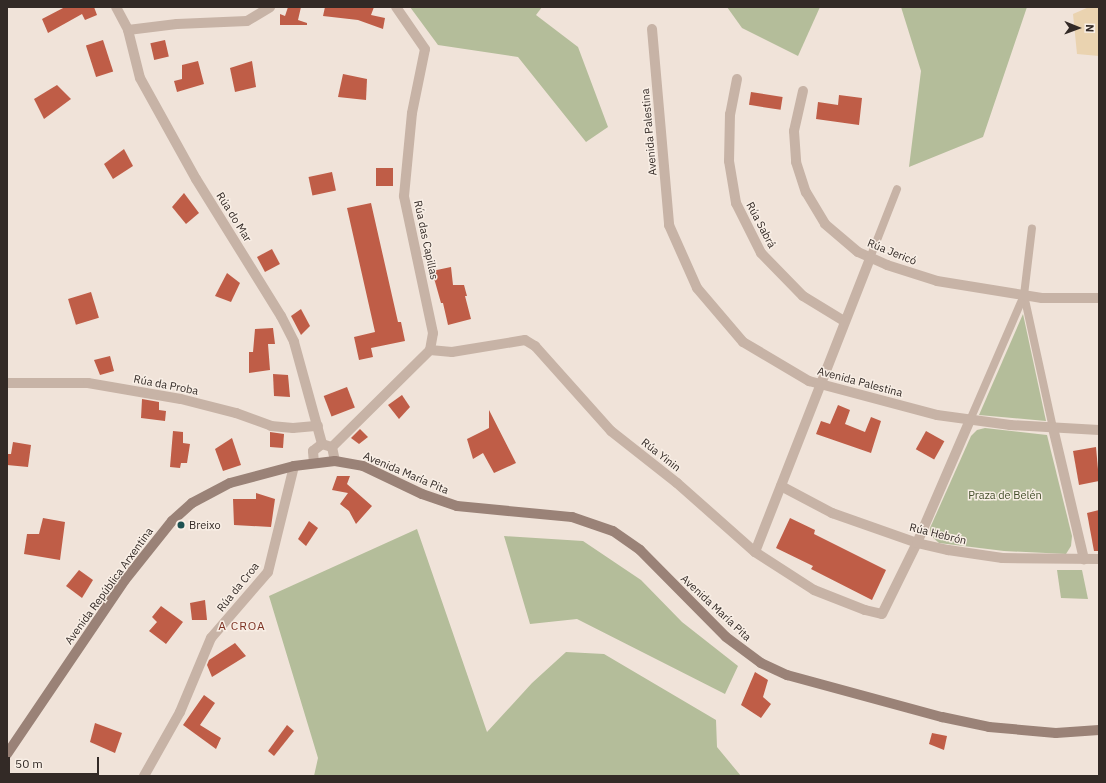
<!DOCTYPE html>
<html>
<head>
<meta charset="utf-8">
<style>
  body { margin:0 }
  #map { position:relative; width:1106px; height:783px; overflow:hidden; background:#f0e3d9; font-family:"IBM Plex Sans",sans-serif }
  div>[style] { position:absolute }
  .green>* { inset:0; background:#b4bd9a }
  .sand>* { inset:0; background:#ead3b0 }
  .building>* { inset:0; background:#bf5d47; transform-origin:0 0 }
  .pedestrian>* { height:8px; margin:-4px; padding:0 4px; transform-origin:4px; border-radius:4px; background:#c7b3a6 }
  .minor>* { height:10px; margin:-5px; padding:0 5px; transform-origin:5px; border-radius:5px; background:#c7b3a6 }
  .secondary>* { height:10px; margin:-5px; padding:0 5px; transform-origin:5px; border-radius:5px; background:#9a8277 }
  .dots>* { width:11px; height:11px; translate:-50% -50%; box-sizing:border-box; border:2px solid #f8eee5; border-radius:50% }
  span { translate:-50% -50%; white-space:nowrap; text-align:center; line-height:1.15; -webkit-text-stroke:3px #f8eee5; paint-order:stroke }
  .street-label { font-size:11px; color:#332a26 }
  .park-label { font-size:11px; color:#45502c }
  .poi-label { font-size:11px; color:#332a26 }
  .left { translate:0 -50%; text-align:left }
  .neighbourhood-label { font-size:12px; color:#7d3324; letter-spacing:1px }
  .frame { position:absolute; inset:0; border:8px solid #332a26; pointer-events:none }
  .north { position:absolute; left:1058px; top:8px; width:40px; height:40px; -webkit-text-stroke:3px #f8eee5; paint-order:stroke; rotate:91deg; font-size:11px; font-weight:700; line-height:16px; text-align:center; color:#332a26 }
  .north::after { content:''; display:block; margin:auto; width:14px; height:18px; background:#332a26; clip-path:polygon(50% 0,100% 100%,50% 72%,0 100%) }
  .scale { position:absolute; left:8px; top:757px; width:91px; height:18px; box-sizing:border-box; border:2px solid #332a26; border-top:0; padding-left:5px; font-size:12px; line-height:14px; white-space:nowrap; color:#332a26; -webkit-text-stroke:3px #f8eee5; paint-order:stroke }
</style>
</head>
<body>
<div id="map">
  <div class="green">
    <div style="clip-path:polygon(410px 7px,542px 7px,536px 15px,578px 47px,608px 127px,586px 142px,518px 57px,438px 45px)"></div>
    <div style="clip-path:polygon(727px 7px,820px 7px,798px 56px,742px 28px)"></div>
    <div style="clip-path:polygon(901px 7px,1027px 7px,983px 137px,909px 167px,921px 71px)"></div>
    <div style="clip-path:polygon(1023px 314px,1046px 421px,979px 415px)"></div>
    <div style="clip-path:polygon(985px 428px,1047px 435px,1072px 536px,1071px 546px,1066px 554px,1004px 551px,939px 543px,930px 535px,930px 528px,971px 436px,977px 430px)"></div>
    <div style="clip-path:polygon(417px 529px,487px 732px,532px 683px,566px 652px,604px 654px,716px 720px,717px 747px,741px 776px,314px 776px,318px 758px,269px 596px)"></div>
    <div style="clip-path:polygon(504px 536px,583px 541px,641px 580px,682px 622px,738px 666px,725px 694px,577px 619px,530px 624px)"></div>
    <div style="clip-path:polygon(1057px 570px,1082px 570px,1088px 599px,1061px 598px)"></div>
  </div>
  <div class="sand">
    <div style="clip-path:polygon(1089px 7px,1099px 7px,1099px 56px,1077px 54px,1073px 14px)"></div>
  </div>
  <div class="building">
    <div style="clip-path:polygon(65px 7px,94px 7px,97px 15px,85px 20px,82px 14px,48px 33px,42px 19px)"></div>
    <div style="clip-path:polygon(288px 7px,301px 7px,298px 20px,307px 23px,307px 25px,280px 25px,280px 14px,285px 16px)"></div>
    <div style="clip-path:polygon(325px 7px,374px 7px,371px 15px,385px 18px,383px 29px,358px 20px,323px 16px)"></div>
    <div style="left:103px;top:40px;width:33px;height:18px;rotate:72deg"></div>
    <div style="left:165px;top:40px;width:17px;height:15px;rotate:77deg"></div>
    <div style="clip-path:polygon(198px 61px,204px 84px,177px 92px,174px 81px,182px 79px,182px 65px)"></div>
    <div style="clip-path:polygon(252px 61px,256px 87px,235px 92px,230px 68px)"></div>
    <div style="clip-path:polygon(343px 74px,367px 79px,366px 100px,338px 97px)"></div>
    <div style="clip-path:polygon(57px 85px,71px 99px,44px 119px,34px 99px)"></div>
    <div style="left:751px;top:92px;width:32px;height:13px;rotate:9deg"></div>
    <div style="clip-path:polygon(839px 95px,862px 98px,859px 125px,816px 119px,818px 102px,838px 105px)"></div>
    <div style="clip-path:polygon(124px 149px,133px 166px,113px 179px,104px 164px)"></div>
    <div style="left:376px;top:168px;width:17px;height:18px"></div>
    <div style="left:332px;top:172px;width:19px;height:24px;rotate:78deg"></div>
    <div style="clip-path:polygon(184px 193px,199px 213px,186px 224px,172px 207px)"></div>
    <div style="clip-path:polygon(371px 203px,398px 322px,401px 322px,405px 341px,371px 348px,373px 357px,359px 360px,354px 337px,375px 332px,347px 208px)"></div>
    <div style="left:272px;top:249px;width:17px;height:17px;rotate:62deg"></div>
    <div style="clip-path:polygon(451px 267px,453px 285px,464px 285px,467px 296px,465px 296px,471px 319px,448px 325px,443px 303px,441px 303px,432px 271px)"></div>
    <div style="clip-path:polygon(227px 273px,240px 283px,231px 302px,215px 296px)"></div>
    <div style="left:91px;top:292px;width:27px;height:24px;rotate:73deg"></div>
    <div style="clip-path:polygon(301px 309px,310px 326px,301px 335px,291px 316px)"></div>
    <div style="clip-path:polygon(273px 328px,275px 344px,268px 344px,270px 370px,249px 373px,249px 352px,253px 352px,255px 329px)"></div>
    <div style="clip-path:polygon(110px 356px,114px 371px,100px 375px,94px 360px)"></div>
    <div style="clip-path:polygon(273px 374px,288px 375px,290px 397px,274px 396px)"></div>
    <div style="left:347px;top:387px;width:22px;height:25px;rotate:69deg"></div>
    <div style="clip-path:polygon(402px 395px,410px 407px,399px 419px,388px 405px)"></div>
    <div style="clip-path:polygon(142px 399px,159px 402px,159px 410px,166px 411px,165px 421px,141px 418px)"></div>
    <div style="clip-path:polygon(838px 405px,850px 410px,845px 424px,865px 432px,871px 417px,881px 421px,871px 453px,816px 434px,821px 421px,830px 424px)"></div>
    <div style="clip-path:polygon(489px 410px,516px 463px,494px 473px,483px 453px,473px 459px,467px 439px,489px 428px)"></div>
    <div style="clip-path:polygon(360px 429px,368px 437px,359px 444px,351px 438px)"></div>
    <div style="clip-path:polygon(173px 431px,183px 432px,183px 443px,190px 444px,187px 463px,181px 463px,180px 468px,170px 467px)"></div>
    <div style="left:926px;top:431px;width:21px;height:21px;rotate:29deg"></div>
    <div style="clip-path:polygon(270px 432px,284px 434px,283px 448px,270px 447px)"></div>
    <div style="clip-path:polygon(232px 438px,241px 465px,223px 471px,215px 449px)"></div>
    <div style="clip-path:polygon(13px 442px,31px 445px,28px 467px,7px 465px,7px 454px,11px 454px)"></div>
    <div style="clip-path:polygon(1096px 447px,1099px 481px,1079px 485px,1073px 451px)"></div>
    <div style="clip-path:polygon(337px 476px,350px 476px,347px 484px,372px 506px,356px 524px,349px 511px,340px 504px,348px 493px,332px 490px)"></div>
    <div style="clip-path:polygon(256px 493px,275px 499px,271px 527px,234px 525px,233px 499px,256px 499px)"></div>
    <div style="clip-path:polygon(1099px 510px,1099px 551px,1094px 551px,1087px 513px)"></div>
    <div style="clip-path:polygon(43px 518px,65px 522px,60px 560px,24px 554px,27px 534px,39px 534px)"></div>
    <div style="clip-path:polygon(790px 518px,815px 530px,814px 534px,886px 570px,872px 600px,811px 569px,813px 566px,776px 548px)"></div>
    <div style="clip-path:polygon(309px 521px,318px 528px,306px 546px,298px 539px)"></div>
    <div style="clip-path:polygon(79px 570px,93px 580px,82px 598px,66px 586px)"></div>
    <div style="clip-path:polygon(205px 600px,207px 620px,192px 620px,190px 603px)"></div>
    <div style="clip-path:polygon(161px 606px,183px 622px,166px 644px,149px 631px,157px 622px,152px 617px)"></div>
    <div style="clip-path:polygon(235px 643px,246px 656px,212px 677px,207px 665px,209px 660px)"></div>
    <div style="clip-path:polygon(755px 672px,768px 680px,763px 697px,771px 704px,761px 718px,741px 705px)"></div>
    <div style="clip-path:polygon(204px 695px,215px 703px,200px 725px,221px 738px,216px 749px,183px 725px)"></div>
    <div style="clip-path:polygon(95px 723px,122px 733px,115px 753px,90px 742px)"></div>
    <div style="clip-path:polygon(287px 725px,294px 731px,274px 756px,268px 751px)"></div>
    <div style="clip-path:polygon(932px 733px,947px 736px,944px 750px,929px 744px)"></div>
  </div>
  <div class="pedestrian">
    <div style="left:870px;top:258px;width:74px;rotate:-68.6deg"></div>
    <div style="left:1024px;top:295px;width:136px;rotate:77.7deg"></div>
    <div style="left:970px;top:420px;width:136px;rotate:-66.6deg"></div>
    <div style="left:1024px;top:295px;width:67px;rotate:-83.2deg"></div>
  </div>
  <div class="minor">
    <div style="left:116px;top:7px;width:26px;rotate:62deg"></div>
    <div style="left:128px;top:30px;width:49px;rotate:76deg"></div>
    <div style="left:140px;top:78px;width:115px;rotate:61deg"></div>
    <div style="left:196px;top:179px;width:161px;rotate:58.2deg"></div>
    <div style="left:281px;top:316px;width:29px;rotate:63deg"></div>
    <div style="left:294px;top:342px;width:106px;rotate:74.6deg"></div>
    <div style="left:652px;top:29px;width:197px;rotate:85deg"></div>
    <div style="left:669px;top:225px;width:69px;rotate:66deg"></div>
    <div style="left:697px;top:288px;width:71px;rotate:49.6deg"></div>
    <div style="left:743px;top:342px;width:77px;rotate:30.6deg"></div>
    <div style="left:809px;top:381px;width:132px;rotate:14.9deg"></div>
    <div style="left:937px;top:415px;width:74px;rotate:7.8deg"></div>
    <div style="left:1010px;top:425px;width:89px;rotate:3.2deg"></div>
    <div style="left:128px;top:30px;width:49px;rotate:-7deg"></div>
    <div style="left:177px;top:24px;width:70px;rotate:-2.5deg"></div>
    <div style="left:247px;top:21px;width:27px;rotate:-31deg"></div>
    <div style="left:737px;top:79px;width:36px;rotate:101deg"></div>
    <div style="left:730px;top:114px;width:47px;rotate:91.2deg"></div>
    <div style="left:729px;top:161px;width:43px;rotate:80.5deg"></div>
    <div style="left:736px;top:203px;width:56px;rotate:63.4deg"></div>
    <div style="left:761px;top:253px;width:60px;rotate:45.7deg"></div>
    <div style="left:803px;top:296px;width:48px;rotate:31.4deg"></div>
    <div style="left:803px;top:91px;width:41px;rotate:102.7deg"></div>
    <div style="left:794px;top:131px;width:31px;rotate:86deg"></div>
    <div style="left:796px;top:162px;width:32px;rotate:72deg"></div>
    <div style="left:806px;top:192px;width:37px;rotate:59deg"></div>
    <div style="left:825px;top:224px;width:43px;rotate:40.3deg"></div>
    <div style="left:858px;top:252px;width:32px;rotate:24deg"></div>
    <div style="left:887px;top:265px;width:52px;rotate:17.7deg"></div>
    <div style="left:937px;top:281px;width:106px;rotate:9.2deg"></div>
    <div style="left:1042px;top:298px;width:57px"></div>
    <div style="left:430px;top:350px;width:22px;rotate:5deg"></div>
    <div style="left:452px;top:352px;width:74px;rotate:-9.3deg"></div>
    <div style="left:525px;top:340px;width:12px;rotate:31deg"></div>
    <div style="left:535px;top:346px;width:114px;rotate:48.2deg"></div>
    <div style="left:611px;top:431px;width:84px;rotate:38.2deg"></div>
    <div style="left:677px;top:483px;width:104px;rotate:41.5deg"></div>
    <div style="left:755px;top:552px;width:70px;rotate:32.8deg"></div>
    <div style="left:814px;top:590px;width:55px;rotate:21.4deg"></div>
    <div style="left:865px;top:610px;width:17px;rotate:13deg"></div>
    <div style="left:882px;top:614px;width:79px;rotate:-63.8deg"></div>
    <div style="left:917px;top:543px;width:134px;rotate:-66.7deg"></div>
    <div style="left:7px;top:383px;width:81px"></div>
    <div style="left:88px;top:383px;width:94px;rotate:9.8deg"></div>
    <div style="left:181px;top:399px;width:57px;rotate:14.3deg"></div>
    <div style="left:236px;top:413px;width:37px;rotate:20deg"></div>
    <div style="left:271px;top:426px;width:22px;rotate:5deg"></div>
    <div style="left:293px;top:428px;width:25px;rotate:-5deg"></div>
    <div style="left:1053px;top:428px;width:135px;rotate:76.7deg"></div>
    <div style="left:332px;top:447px;width:138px;rotate:-44.7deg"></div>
    <div style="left:430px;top:350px;width:17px;rotate:-80deg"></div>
    <div style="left:433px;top:333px;width:140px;rotate:-102deg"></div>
    <div style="left:404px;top:196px;width:83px;rotate:-84.5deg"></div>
    <div style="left:412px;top:113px;width:65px;rotate:-78.5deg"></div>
    <div style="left:425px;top:49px;width:51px;rotate:-124.6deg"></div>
    <div style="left:314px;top:463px;width:12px;rotate:-95deg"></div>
    <div style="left:313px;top:451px;width:11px;rotate:-38deg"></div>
    <div style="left:322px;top:444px;width:10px;rotate:17deg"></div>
    <div style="left:332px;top:447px;width:14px;rotate:78deg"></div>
    <div style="left:781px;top:486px;width:58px;rotate:27.9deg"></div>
    <div style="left:832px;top:513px;width:90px;rotate:19.4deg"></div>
    <div style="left:917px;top:543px;width:32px;rotate:13deg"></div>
    <div style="left:948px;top:550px;width:55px;rotate:8.4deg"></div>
    <div style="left:1002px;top:558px;width:97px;rotate:0.6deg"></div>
    <div style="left:755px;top:552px;width:316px;rotate:-68.6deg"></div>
    <div style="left:144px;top:776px;width:73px;rotate:-60.6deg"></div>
    <div style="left:180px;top:712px;width:80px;rotate:-67.3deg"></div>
    <div style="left:211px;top:638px;width:87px;rotate:-49.2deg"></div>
    <div style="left:268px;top:572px;width:109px;rotate:-76.2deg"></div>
  </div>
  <div class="secondary">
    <div style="left:7px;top:754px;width:210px;rotate:-55.9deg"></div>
    <div style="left:125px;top:580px;width:75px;rotate:-51.5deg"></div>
    <div style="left:172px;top:521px;width:27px;rotate:-42deg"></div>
    <div style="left:192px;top:503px;width:43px;rotate:-27.8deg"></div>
    <div style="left:230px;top:483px;width:66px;rotate:-14.9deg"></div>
    <div style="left:294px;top:466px;width:41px;rotate:-7deg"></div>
    <div style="left:335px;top:461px;width:28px;rotate:10deg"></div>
    <div style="left:363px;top:466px;width:65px;rotate:25.4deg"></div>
    <div style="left:422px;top:494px;width:37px;rotate:19deg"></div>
    <div style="left:457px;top:506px;width:116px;rotate:5.5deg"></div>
    <div style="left:572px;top:517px;width:43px;rotate:18.9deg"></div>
    <div style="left:613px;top:531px;width:33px;rotate:35deg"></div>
    <div style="left:640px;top:550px;width:122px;rotate:45.3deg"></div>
    <div style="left:726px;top:637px;width:44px;rotate:36.6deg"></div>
    <div style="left:761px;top:663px;width:29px;rotate:25deg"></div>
    <div style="left:787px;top:675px;width:161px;rotate:15.2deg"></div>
    <div style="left:942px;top:717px;width:48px;rotate:12deg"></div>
    <div style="left:989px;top:727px;width:67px;rotate:5.1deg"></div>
    <div style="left:1056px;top:733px;width:43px;rotate:-4deg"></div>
  </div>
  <div class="dots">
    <div style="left:181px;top:525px;background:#1e5252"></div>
  </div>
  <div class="street-label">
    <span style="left:649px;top:132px;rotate:-95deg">Avenida Palestina</span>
    <span style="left:234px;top:217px;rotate:58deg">Rúa do Mar</span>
    <span style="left:761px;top:225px;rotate:62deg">Rúa Sabrá</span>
    <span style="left:426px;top:240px;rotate:78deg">Rúa das Capillas</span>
    <span style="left:892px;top:252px;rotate:22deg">Rúa Jericó</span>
    <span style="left:860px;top:382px;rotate:15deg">Avenida Palestina</span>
    <span style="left:166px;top:385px;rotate:11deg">Rúa da Proba</span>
    <span style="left:661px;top:455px;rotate:38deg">Rúa Yinin</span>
    <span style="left:406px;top:473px;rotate:23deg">Avenida María Pita</span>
    <span style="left:938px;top:534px;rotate:14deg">Rúa Hebrón</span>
    <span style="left:109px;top:586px;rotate:-54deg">Avenida República Arxentina</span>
    <span style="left:238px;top:587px;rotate:-51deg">Rúa da Croa</span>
    <span style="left:716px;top:608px;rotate:43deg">Avenida María Pita</span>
  </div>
  <div class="park-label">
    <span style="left:1005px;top:495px">Praza de Belén</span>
  </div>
  <div class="poi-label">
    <span class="left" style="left:189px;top:525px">Breixo</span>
  </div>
  <div class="neighbourhood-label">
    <span style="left:242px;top:626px">A CROA</span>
  </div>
  <div class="frame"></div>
  <div class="north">N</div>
  <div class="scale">50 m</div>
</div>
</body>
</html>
